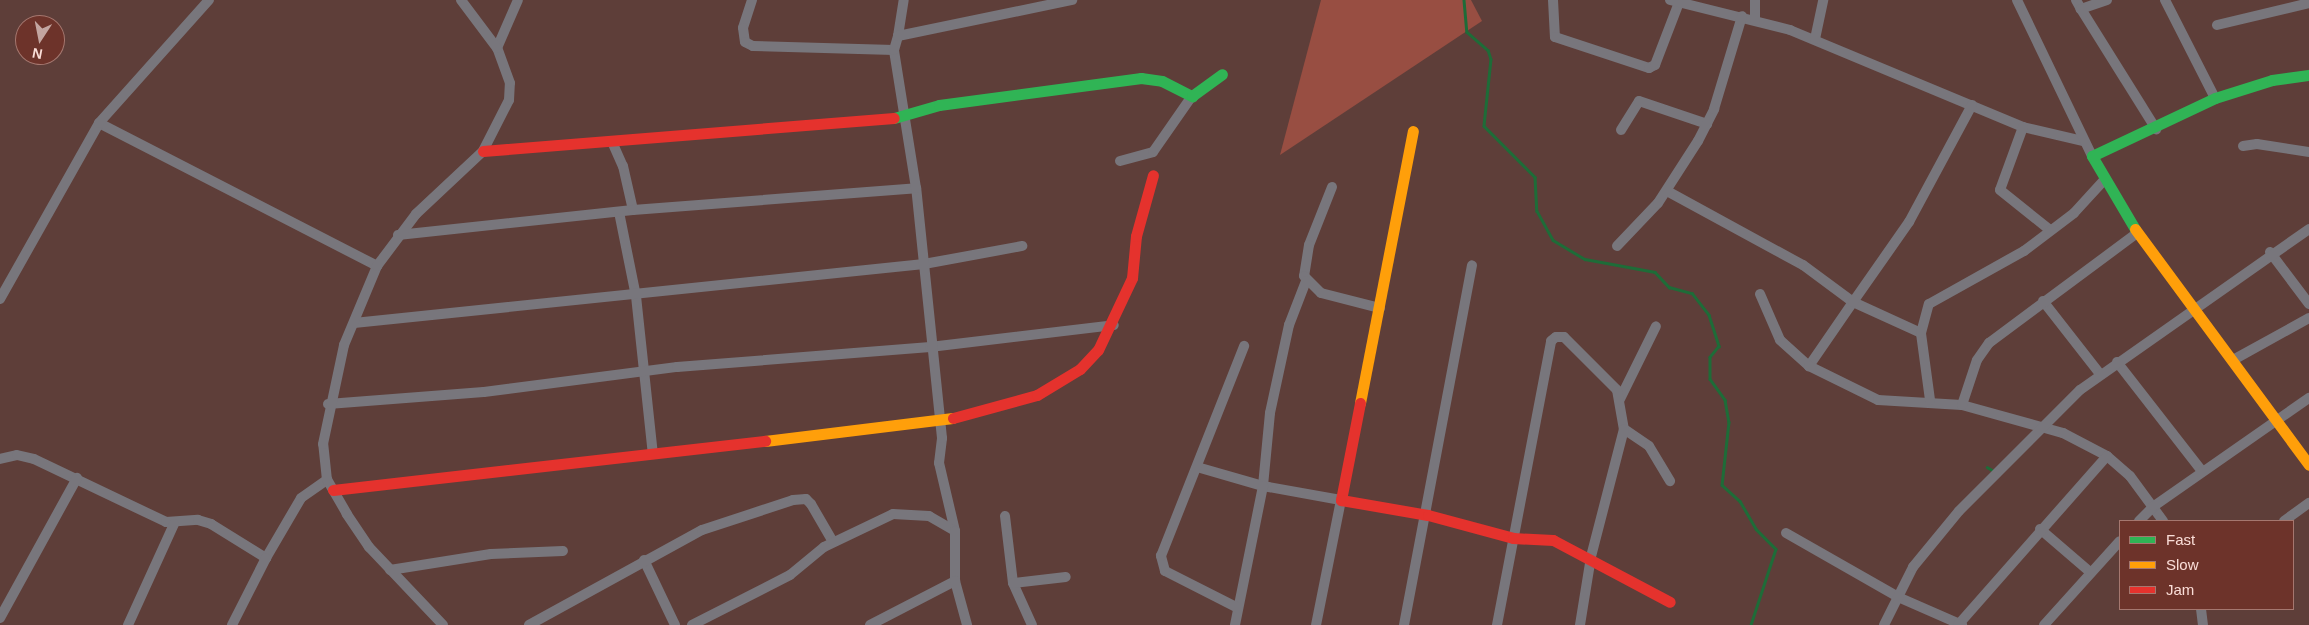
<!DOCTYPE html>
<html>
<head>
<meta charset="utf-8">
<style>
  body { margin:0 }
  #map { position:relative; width:2309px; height:625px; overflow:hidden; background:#5e3e39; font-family:Arial,sans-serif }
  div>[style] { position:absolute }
  .green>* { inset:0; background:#984e42 }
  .stream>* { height:2.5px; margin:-1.25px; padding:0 1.25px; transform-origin:1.25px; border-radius:1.25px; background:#1e6c38 }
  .street>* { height:10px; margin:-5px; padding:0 5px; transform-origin:5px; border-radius:5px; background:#78767c }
  .fast>* { height:11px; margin:-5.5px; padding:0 5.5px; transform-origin:5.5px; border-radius:5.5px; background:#30b455 }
  .slow>* { height:11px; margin:-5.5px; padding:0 5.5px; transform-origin:5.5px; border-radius:5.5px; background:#ff9f0a }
  .jam>* { height:11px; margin:-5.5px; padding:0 5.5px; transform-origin:5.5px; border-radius:5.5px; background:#e5322d }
  span { translate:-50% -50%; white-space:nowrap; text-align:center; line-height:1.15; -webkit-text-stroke:4px #6d332a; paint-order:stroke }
  .legend { position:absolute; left:2119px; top:520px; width:175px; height:90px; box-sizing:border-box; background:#6d332a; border:1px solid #a5776f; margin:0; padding:6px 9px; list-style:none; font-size:15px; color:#faddd7 }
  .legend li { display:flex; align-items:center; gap:10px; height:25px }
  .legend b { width:25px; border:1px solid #a5776f }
  .north { position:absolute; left:15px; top:15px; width:50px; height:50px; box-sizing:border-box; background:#6d332a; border:1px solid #a5776f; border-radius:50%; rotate:191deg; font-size:14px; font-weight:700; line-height:20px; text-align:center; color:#faddd7 }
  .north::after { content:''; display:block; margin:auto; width:18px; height:22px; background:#c3a5a0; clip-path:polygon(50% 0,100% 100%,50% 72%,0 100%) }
</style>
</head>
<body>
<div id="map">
  <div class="green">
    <div style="clip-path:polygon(1321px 0,1471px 0,1482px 21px,1280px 155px)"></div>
  </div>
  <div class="stream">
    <div style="left:1464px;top:0;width:32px;rotate:85deg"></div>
    <div style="left:1467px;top:32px;width:28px;rotate:41deg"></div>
    <div style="left:1488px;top:50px;width:9px;rotate:72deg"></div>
    <div style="left:1491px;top:59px;width:67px;rotate:96deg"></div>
    <div style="left:1484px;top:126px;width:72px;rotate:45deg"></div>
    <div style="left:1535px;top:177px;width:34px;rotate:87deg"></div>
    <div style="left:1537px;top:211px;width:33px;rotate:61deg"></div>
    <div style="left:1553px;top:240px;width:37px;rotate:31deg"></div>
    <div style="left:1585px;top:259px;width:71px;rotate:10.5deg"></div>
    <div style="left:1655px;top:272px;width:21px;rotate:47deg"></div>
    <div style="left:1669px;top:287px;width:24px;rotate:15deg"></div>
    <div style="left:1692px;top:293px;width:28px;rotate:52deg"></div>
    <div style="left:1709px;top:315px;width:33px;rotate:72deg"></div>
    <div style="left:1719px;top:346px;width:14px;rotate:129deg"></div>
    <div style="left:1710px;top:357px;width:22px;rotate:90deg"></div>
    <div style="left:1710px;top:379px;width:26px;rotate:54deg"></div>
    <div style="left:1725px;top:400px;width:22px;rotate:80deg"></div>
    <div style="left:1729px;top:422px;width:63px;rotate:96.3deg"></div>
    <div style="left:1722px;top:485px;width:24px;rotate:42deg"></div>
    <div style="left:1740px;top:501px;width:32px;rotate:60deg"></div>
    <div style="left:1756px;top:529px;width:28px;rotate:45deg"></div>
    <div style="left:1776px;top:549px;width:80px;rotate:108.2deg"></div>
    <div style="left:1987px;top:467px;width:8px;rotate:30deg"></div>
  </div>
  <div class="street">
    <div style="left:752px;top:0;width:29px;rotate:108deg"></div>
    <div style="left:743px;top:28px;width:14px;rotate:82deg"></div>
    <div style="left:745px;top:42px;width:9px;rotate:27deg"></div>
    <div style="left:753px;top:46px;width:141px;rotate:1.6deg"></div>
    <div style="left:1553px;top:0;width:37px;rotate:87deg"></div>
    <div style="left:1555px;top:37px;width:99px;rotate:18.3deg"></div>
    <div style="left:1649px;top:68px;width:7px;rotate:-27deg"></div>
    <div style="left:1655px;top:65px;width:70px;rotate:-69deg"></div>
    <div style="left:1670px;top:0;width:124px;rotate:14deg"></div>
    <div style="left:1790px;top:30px;width:252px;rotate:22.6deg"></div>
    <div style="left:2023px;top:127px;width:62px;rotate:13.1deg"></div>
    <div style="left:2017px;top:0;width:173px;rotate:64.3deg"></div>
    <div style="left:2076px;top:0;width:10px;rotate:61deg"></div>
    <div style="left:2107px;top:0;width:28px;rotate:161deg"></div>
    <div style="left:2081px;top:9px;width:142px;rotate:58deg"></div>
    <div style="left:2165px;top:0;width:110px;rotate:63deg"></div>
    <div style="left:1755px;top:20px;width:20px;rotate:-90deg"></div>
    <div style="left:2217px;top:25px;width:95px;rotate:-13.4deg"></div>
    <div style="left:898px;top:36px;width:36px;rotate:-81deg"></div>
    <div style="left:1815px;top:39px;width:40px;rotate:-78deg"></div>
    <div style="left:497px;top:48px;width:52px;rotate:-66.4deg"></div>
    <div style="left:99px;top:123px;width:313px;rotate:27.2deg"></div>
    <div style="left:2023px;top:127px;width:67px;rotate:110.1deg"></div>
    <div style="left:2000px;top:190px;width:64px;rotate:38.7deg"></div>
    <div style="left:1621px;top:130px;width:34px;rotate:-58deg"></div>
    <div style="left:1639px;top:101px;width:72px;rotate:18.7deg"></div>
    <div style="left:613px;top:144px;width:24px;rotate:66deg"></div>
    <div style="left:623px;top:166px;width:45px;rotate:77.2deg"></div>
    <div style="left:2243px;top:146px;width:14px;rotate:-8deg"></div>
    <div style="left:2257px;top:144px;width:53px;rotate:8.7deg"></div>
    <div style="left:1120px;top:161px;width:34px;rotate:-15deg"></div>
    <div style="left:1153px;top:152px;width:68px;rotate:-55.1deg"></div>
    <div style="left:1332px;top:187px;width:62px;rotate:111.6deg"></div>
    <div style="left:1309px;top:245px;width:31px;rotate:99deg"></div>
    <div style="left:1304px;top:276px;width:24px;rotate:45deg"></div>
    <div style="left:1321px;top:293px;width:61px;rotate:14.3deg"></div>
    <div style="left:1667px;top:191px;width:155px;rotate:28.6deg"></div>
    <div style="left:1803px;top:265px;width:62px;rotate:36.5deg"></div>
    <div style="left:1853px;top:302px;width:78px;rotate:124.5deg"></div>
    <div style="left:619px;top:212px;width:86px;rotate:78.6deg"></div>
    <div style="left:636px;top:296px;width:159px;rotate:83.9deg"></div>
    <div style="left:398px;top:235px;width:236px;rotate:-6.1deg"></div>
    <div style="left:633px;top:210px;width:284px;rotate:-4.4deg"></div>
    <div style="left:1617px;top:246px;width:59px;rotate:-46.4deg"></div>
    <div style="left:1658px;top:203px;width:74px;rotate:-57.2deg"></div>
    <div style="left:1698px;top:141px;width:36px;rotate:-63deg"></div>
    <div style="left:1714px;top:109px;width:97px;rotate:-73.2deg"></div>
    <div style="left:2270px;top:252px;width:65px;rotate:53.1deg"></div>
    <div style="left:1306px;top:281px;width:47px;rotate:111.1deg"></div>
    <div style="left:1289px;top:325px;width:90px;rotate:102.2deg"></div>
    <div style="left:1270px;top:413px;width:73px;rotate:95.5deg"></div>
    <div style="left:1263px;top:486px;width:79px;rotate:10.2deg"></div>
    <div style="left:1341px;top:500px;width:127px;rotate:101.3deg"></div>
    <div style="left:1760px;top:294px;width:50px;rotate:66.5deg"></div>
    <div style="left:1780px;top:340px;width:39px;rotate:42deg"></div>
    <div style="left:1809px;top:366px;width:77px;rotate:26.2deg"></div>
    <div style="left:1878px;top:400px;width:84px;rotate:3.4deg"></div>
    <div style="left:1962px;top:405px;width:105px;rotate:15.5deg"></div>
    <div style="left:2063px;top:433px;width:50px;rotate:27.6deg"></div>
    <div style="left:2107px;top:456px;width:30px;rotate:41deg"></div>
    <div style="left:2130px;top:476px;width:56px;rotate:53.7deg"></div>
    <div style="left:0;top:299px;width:202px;rotate:-60.6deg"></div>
    <div style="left:99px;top:123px;width:165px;rotate:-48.2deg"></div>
    <div style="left:2043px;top:301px;width:93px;rotate:52deg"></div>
    <div style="left:354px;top:323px;width:573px;rotate:-5.91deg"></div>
    <div style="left:924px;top:264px;width:100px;rotate:-10.4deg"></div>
    <div style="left:1921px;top:333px;width:75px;rotate:-155.5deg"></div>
    <div style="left:1853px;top:302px;width:98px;rotate:-55deg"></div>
    <div style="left:1909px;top:222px;width:133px;rotate:-61.7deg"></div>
    <div style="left:2233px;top:360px;width:87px;rotate:-28.9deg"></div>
    <div style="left:2117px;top:362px;width:138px;rotate:52.1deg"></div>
    <div style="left:1620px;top:399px;width:81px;rotate:-63.7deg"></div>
    <div style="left:1930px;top:400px;width:68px;rotate:-97.7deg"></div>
    <div style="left:1921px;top:333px;width:30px;rotate:-75deg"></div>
    <div style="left:1929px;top:304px;width:109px;rotate:-29.2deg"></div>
    <div style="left:2024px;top:251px;width:63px;rotate:-37.2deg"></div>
    <div style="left:2074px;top:213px;width:46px;rotate:-47.6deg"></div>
    <div style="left:328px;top:404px;width:156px;rotate:-4.4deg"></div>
    <div style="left:484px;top:392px;width:195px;rotate:-7.4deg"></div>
    <div style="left:677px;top:367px;width:254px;rotate:-4.5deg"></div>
    <div style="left:930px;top:347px;width:185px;rotate:-6.8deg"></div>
    <div style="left:1962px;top:405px;width:47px;rotate:-71.6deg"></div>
    <div style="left:1977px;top:360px;width:21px;rotate:-55deg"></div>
    <div style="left:1989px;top:343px;width:184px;rotate:-36.6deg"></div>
    <div style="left:1624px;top:429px;width:30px;rotate:34deg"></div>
    <div style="left:1649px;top:446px;width:41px;rotate:59deg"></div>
    <div style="left:0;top:459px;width:17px;rotate:-13deg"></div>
    <div style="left:17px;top:455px;width:17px;rotate:13deg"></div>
    <div style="left:34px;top:459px;width:146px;rotate:25.5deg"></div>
    <div style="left:166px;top:522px;width:32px;rotate:-4deg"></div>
    <div style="left:198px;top:520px;width:14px;rotate:17deg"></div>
    <div style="left:211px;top:524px;width:65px;rotate:31.7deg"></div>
    <div style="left:266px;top:558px;width:69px;rotate:-59.7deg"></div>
    <div style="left:301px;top:498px;width:32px;rotate:-35deg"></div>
    <div style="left:1197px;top:467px;width:69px;rotate:16.1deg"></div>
    <div style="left:1263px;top:486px;width:142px;rotate:101.4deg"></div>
    <div style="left:1005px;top:516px;width:67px;rotate:83.2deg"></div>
    <div style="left:1013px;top:583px;width:46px;rotate:65.7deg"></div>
    <div style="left:2139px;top:521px;width:21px;rotate:-45deg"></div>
    <div style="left:2154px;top:506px;width:189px;rotate:-34.9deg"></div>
    <div style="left:2284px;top:521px;width:31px;rotate:-36deg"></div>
    <div style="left:2040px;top:529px;width:66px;rotate:40.7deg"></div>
    <div style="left:955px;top:531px;width:70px;rotate:-103.2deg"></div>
    <div style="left:939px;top:463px;width:25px;rotate:-83deg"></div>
    <div style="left:942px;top:438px;width:251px;rotate:-95.9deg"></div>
    <div style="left:916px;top:188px;width:140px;rotate:-99.1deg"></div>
    <div style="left:894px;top:50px;width:15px;rotate:-74deg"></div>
    <div style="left:898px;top:36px;width:178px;rotate:-11.7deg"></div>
    <div style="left:1786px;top:533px;width:129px;rotate:29.7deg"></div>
    <div style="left:1898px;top:597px;width:70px;rotate:23.6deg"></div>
    <div style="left:644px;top:560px;width:72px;rotate:64.5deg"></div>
    <div style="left:390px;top:570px;width:102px;rotate:-9deg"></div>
    <div style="left:491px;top:554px;width:72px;rotate:-2.4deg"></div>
    <div style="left:1013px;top:583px;width:53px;rotate:-6.5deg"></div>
    <div style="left:1238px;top:608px;width:82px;rotate:-153.1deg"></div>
    <div style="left:1165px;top:571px;width:16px;rotate:-105deg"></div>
    <div style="left:1161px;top:556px;width:226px;rotate:-68.4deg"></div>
    <div style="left:2201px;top:609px;width:16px;rotate:83deg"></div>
    <div style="left:0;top:618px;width:160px;rotate:-61.2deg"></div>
    <div style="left:128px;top:625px;width:111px;rotate:-65.5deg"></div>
    <div style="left:232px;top:625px;width:75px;rotate:-63.1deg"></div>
    <div style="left:443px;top:625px;width:108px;rotate:-133.5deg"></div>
    <div style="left:369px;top:547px;width:40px;rotate:-124deg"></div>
    <div style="left:347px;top:514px;width:39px;rotate:-120deg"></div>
    <div style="left:327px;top:480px;width:36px;rotate:-96deg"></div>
    <div style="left:323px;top:444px;width:101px;rotate:-78deg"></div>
    <div style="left:344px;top:345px;width:86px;rotate:-67.3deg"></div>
    <div style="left:377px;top:266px;width:65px;rotate:-53.1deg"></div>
    <div style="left:416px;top:214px;width:92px;rotate:-43.2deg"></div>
    <div style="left:483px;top:151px;width:57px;rotate:-63deg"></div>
    <div style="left:509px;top:100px;width:17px;rotate:-87deg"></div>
    <div style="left:510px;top:83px;width:37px;rotate:-110deg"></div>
    <div style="left:497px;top:48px;width:60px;rotate:-126.9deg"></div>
    <div style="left:529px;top:625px;width:197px;rotate:-28.8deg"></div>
    <div style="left:702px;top:530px;width:96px;rotate:-18.2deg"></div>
    <div style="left:793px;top:500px;width:13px;rotate:-4deg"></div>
    <div style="left:806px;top:499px;width:7px;rotate:45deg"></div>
    <div style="left:811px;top:504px;width:44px;rotate:59.9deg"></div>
    <div style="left:692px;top:625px;width:110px;rotate:-27deg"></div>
    <div style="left:790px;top:575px;width:44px;rotate:-39.5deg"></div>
    <div style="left:824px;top:547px;width:76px;rotate:-25.6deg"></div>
    <div style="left:893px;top:514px;width:36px;rotate:3deg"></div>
    <div style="left:929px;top:516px;width:30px;rotate:30deg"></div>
    <div style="left:955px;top:531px;width:50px;rotate:90deg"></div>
    <div style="left:870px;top:625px;width:96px;rotate:-27.4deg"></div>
    <div style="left:955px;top:581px;width:46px;rotate:74.7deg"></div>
    <div style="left:1404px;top:625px;width:366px;rotate:-79.3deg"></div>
    <div style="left:1497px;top:625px;width:289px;rotate:-79.2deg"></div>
    <div style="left:1551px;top:341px;width:6px;rotate:-39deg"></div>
    <div style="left:1556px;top:337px;width:8px"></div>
    <div style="left:1564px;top:337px;width:75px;rotate:45deg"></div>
    <div style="left:1617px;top:390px;width:40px;rotate:80deg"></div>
    <div style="left:1624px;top:429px;width:132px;rotate:104.5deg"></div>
    <div style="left:1591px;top:557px;width:69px;rotate:99.2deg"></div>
    <div style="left:1884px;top:625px;width:65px;rotate:-63.4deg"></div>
    <div style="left:1913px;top:567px;width:72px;rotate:-50.6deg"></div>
    <div style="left:1959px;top:511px;width:171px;rotate:-45deg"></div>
    <div style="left:2080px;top:390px;width:280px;rotate:-35.1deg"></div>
    <div style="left:1958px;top:625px;width:225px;rotate:-48.6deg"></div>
    <div style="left:2044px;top:625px;width:113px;rotate:-47.9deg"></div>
  </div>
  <div class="fast">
    <div style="left:894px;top:118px;width:47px;rotate:-16.1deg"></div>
    <div style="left:939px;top:105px;width:204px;rotate:-7.6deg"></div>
    <div style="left:1141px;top:78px;width:21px;rotate:8deg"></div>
    <div style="left:1162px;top:81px;width:34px;rotate:27deg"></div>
    <div style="left:1192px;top:96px;width:37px;rotate:-36deg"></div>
    <div style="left:2135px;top:229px;width:85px;rotate:-120.5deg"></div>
    <div style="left:2092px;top:156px;width:136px;rotate:-25.2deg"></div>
    <div style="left:2215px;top:98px;width:60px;rotate:-17.5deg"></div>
    <div style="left:2272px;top:80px;width:37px;rotate:-8deg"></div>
  </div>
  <div class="slow">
    <div style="left:2135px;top:229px;width:293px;rotate:53.6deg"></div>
    <div style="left:1360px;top:403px;width:277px;rotate:-79deg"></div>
    <div style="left:765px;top:441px;width:189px;rotate:-7deg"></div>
  </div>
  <div class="jam">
    <div style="left:483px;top:151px;width:412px;rotate:-4.6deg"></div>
    <div style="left:1360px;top:403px;width:99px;rotate:101.1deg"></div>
    <div style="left:1341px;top:500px;width:88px;rotate:9.8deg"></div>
    <div style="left:1428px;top:515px;width:88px;rotate:15.1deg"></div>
    <div style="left:1513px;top:538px;width:40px;rotate:2.9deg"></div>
    <div style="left:1553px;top:540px;width:132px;rotate:27.9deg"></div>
    <div style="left:953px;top:418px;width:87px;rotate:-15.3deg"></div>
    <div style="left:1037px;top:395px;width:50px;rotate:-31.2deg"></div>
    <div style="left:1080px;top:369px;width:26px;rotate:-47deg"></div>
    <div style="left:1098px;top:350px;width:80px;rotate:-64.7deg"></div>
    <div style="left:1132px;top:278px;width:42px;rotate:-84.6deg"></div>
    <div style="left:1136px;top:236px;width:63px;rotate:-74.4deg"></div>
    <div style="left:333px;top:490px;width:435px;rotate:-6.5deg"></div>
  </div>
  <ul class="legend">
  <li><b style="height:6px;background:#30b455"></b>Fast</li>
  <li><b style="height:6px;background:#ff9f0a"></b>Slow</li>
  <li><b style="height:6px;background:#e5322d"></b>Jam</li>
  </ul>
  <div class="north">N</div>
</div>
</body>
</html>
